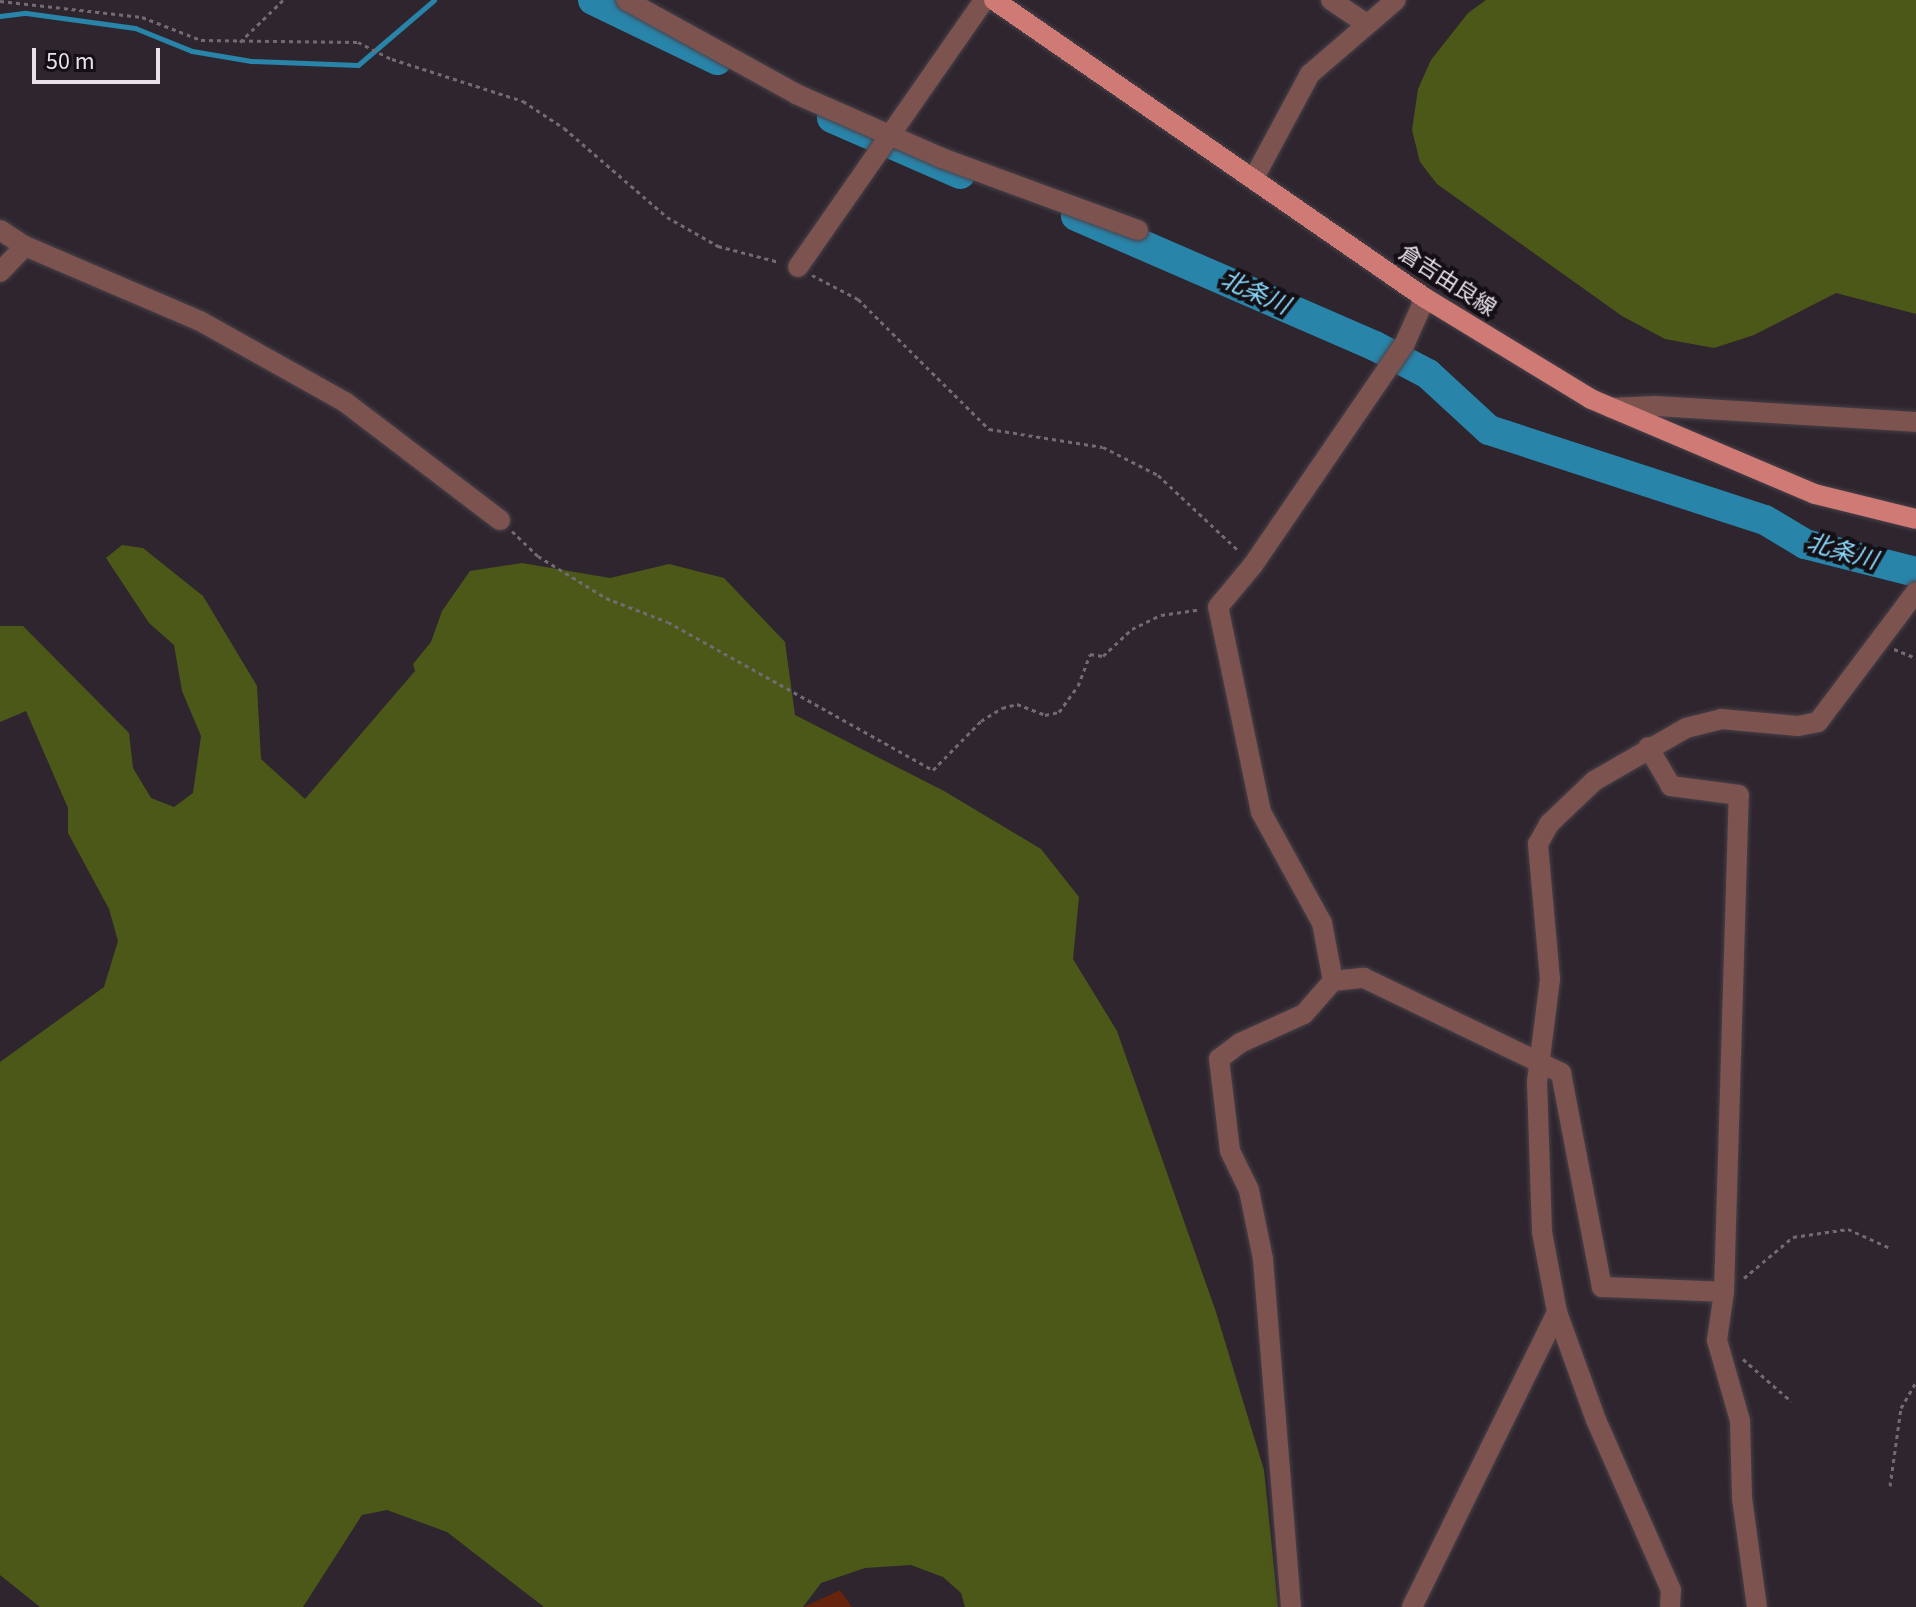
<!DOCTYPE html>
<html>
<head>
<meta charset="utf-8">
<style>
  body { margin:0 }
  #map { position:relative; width:1916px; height:1607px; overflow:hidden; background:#2e252e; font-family:"Source Sans 3","Noto Sans JP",sans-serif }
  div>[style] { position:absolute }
  .green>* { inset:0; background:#4c5818 }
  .stream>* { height:5px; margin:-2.5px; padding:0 2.5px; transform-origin:2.5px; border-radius:2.5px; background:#2984a9 }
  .river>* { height:30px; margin:-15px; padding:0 15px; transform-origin:15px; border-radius:15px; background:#2984a9 }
  .building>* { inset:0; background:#65240b }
  .path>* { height:3px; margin-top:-1.5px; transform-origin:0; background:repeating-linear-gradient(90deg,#736b73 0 4px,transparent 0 8px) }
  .roads { filter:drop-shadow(0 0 2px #484048) drop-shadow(0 0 2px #484048) }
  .minor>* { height:20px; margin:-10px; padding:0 10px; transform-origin:10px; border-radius:10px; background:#7c534f }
  .major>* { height:20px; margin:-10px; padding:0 10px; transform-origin:10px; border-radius:10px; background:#cf7a75 }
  span { translate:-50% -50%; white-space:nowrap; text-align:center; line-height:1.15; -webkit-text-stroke:8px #140f14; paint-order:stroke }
  .street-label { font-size:22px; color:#e9e3e9 }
  .water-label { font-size:24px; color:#8ad9fd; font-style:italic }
  .scale { position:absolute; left:32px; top:48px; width:128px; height:36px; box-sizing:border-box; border:4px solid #e9e3e9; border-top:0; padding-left:10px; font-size:24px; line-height:28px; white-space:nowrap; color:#e9e3e9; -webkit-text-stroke:6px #140f14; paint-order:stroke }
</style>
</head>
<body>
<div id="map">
  <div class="green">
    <div style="clip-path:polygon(1486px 0,1916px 0,1916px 314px,1836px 293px,1754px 335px,1714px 348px,1665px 339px,1622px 316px,1437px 184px,1420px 162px,1412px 130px,1418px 89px,1431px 60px,1468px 13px)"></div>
    <div style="clip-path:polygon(122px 545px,143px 548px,203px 596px,257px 686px,261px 759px,305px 799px,415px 671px,413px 664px,431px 642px,442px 611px,470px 571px,522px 563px,610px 578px,669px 564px,724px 578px,785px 642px,795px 715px,944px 791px,1041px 849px,1079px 897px,1073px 959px,1117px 1031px,1216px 1312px,1264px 1470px,1278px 1607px,965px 1607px,961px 1593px,943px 1577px,911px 1565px,865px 1568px,821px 1583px,803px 1607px,544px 1607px,447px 1532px,387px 1510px,362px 1515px,303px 1607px,40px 1607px,0 1575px,0 1062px,104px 987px,118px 941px,109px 909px,68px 833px,68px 808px,26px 711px,0 722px,0 626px,23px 626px,129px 733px,133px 768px,151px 798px,174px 807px,193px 793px,201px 736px,182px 691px,174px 645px,149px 623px,106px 558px)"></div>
  </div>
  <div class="stream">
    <div style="left:0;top:16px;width:26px;rotate:-7deg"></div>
    <div style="left:26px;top:13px;width:110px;rotate:7.8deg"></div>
    <div style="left:135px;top:28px;width:61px;rotate:22deg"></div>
    <div style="left:192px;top:51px;width:60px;rotate:9.6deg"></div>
    <div style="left:251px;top:61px;width:107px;rotate:2.1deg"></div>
    <div style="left:358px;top:65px;width:100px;rotate:-40.5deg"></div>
  </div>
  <div class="river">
    <div style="left:593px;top:0;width:138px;rotate:25.8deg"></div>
    <div style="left:832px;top:118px;width:140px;rotate:23.6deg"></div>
    <div style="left:1076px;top:216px;width:326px;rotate:23.5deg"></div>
    <div style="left:1375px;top:346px;width:60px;rotate:27.8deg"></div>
    <div style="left:1428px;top:374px;width:83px;rotate:42.6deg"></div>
    <div style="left:1489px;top:430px;width:290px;rotate:18.1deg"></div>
    <div style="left:1765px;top:520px;width:47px;rotate:31deg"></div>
    <div style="left:1805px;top:544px;width:114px;rotate:14.2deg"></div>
  </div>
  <div class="building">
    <div style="clip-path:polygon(840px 1590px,852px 1607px,804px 1607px)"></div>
  </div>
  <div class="path">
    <div style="left:0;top:1px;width:143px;rotate:6.4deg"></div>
    <div style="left:142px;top:17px;width:63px;rotate:21.3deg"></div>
    <div style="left:201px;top:40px;width:157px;rotate:0.7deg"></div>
    <div style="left:358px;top:42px;width:38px;rotate:27deg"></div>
    <div style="left:392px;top:59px;width:138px;rotate:17.8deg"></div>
    <div style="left:523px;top:101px;width:49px;rotate:33.4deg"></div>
    <div style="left:564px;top:128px;width:136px;rotate:40.8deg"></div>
    <div style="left:667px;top:217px;width:59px;rotate:29.6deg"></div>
    <div style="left:718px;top:246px;width:63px;rotate:14.7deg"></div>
    <div style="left:240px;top:42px;width:60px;rotate:-44.3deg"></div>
    <div style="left:812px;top:275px;width:52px;rotate:27.6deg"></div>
    <div style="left:858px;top:299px;width:185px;rotate:44.8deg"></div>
    <div style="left:989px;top:429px;width:115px;rotate:9deg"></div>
    <div style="left:1103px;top:447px;width:62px;rotate:27deg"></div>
    <div style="left:1158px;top:475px;width:111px;rotate:43.2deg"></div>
    <div style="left:512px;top:531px;width:36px;rotate:44deg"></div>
    <div style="left:538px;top:556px;width:80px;rotate:31.7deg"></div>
    <div style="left:606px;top:598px;width:66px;rotate:21.2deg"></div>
    <div style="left:668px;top:622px;width:304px;rotate:29.2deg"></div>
    <div style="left:933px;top:770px;width:69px;rotate:-45.6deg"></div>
    <div style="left:981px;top:721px;width:25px;rotate:-32deg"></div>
    <div style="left:1002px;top:708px;width:16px;rotate:-15deg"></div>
    <div style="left:1017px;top:704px;width:30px;rotate:21deg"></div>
    <div style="left:1045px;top:715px;width:14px;rotate:-12deg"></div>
    <div style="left:1059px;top:712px;width:32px;rotate:-54deg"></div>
    <div style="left:1078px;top:686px;width:34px;rotate:-69deg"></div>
    <div style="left:1090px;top:654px;width:13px;rotate:9deg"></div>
    <div style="left:1103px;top:656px;width:40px;rotate:-43deg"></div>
    <div style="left:1132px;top:629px;width:32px;rotate:-26deg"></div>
    <div style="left:1161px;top:615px;width:37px;rotate:-8deg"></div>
    <div style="left:1894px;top:649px;width:24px;rotate:22deg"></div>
    <div style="left:1744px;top:1278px;width:64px;rotate:-39.9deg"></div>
    <div style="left:1793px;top:1237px;width:56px;rotate:-8.3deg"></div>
    <div style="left:1848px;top:1229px;width:46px;rotate:24.3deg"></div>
    <div style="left:1743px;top:1359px;width:64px;rotate:41.2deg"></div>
    <div style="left:1890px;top:1486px;width:79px;rotate:-82deg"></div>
    <div style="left:1901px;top:1408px;width:30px;rotate:-60deg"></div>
  </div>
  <div class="roads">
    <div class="minor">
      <div style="left:626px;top:0;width:194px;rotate:28.9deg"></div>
      <div style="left:796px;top:94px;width:159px;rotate:23.7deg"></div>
      <div style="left:942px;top:158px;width:209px;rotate:20.2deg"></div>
      <div style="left:1331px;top:0;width:41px;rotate:34.1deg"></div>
      <div style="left:1255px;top:176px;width:116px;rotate:-61.7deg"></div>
      <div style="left:1310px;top:74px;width:113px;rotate:-40.7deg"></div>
      <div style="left:0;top:230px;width:30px;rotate:33deg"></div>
      <div style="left:25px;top:246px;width:190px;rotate:23.2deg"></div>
      <div style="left:200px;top:321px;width:166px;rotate:29.2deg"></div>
      <div style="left:345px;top:402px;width:195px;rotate:37.3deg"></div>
      <div style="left:798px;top:267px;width:325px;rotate:-55.1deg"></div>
      <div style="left:0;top:272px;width:36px;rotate:-46deg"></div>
      <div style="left:1611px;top:408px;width:45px;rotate:-2.5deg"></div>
      <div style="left:1656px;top:406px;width:260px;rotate:3.5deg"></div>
      <div style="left:1333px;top:981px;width:31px;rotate:-6deg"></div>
      <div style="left:1364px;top:978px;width:219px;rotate:25.7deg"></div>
      <div style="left:1561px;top:1073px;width:218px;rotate:79.2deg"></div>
      <div style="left:1602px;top:1287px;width:122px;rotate:2.3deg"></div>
      <div style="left:1724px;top:1292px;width:497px;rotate:-88.3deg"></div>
      <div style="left:1739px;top:795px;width:69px;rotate:-172.5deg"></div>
      <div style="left:1671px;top:786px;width:45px;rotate:-120.5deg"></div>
      <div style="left:1724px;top:1292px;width:49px;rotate:98.3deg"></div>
      <div style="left:1717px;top:1340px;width:84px;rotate:74.1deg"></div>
      <div style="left:1740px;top:1421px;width:77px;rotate:88.5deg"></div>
      <div style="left:1742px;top:1498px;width:110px;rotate:82.2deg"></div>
      <div style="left:1291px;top:1607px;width:349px;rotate:-94.6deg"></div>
      <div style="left:1263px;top:1259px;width:70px;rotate:-101.5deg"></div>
      <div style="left:1249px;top:1190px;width:43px;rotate:-116deg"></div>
      <div style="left:1230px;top:1151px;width:93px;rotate:-96.8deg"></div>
      <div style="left:1219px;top:1059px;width:26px;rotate:-37deg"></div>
      <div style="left:1240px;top:1043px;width:70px;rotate:-24.4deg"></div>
      <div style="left:1304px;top:1014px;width:44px;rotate:-48.7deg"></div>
      <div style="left:1333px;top:981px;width:59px;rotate:-100.7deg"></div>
      <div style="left:1322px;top:923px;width:127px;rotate:-118.8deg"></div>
      <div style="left:1261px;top:812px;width:209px;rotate:-101.8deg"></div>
      <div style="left:1218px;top:607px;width:55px;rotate:-50.2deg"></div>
      <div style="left:1253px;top:565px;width:269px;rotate:-55.6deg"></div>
      <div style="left:1405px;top:343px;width:49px;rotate:-66deg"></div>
      <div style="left:1412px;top:1607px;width:329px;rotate:-63.8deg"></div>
      <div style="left:1670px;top:1607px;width:17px;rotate:-87deg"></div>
      <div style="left:1671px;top:1590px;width:186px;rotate:-113.8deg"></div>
      <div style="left:1596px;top:1420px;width:115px;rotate:-109.9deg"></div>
      <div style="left:1557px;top:1312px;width:81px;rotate:-100.6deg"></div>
      <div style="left:1542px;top:1232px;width:150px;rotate:-91.9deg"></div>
      <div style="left:1537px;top:1082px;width:104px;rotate:-82.8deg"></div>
      <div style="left:1550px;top:979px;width:136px;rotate:-95.1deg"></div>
      <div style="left:1538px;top:844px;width:23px;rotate:-61deg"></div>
      <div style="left:1549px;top:824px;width:62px;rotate:-43.7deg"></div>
      <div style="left:1594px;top:781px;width:106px;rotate:-29.9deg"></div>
      <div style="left:1686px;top:728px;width:36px;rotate:-14deg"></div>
      <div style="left:1721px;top:719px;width:77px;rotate:5.2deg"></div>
      <div style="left:1798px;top:726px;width:20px;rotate:-11deg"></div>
      <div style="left:1818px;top:722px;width:163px;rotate:-53deg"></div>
    </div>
    <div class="major">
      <div style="left:994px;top:0;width:524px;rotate:34.66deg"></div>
      <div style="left:1425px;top:298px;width:194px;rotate:31.3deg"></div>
      <div style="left:1591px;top:399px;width:243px;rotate:23deg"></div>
      <div style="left:1815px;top:494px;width:104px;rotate:13.9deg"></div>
    </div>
  </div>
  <div class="street-label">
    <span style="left:1447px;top:281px;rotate:33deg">倉吉由良線</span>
  </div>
  <div class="water-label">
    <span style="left:1255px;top:293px;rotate:24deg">北条川</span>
    <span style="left:1842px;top:552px;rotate:16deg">北条川</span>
  </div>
  <div class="scale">50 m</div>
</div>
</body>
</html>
